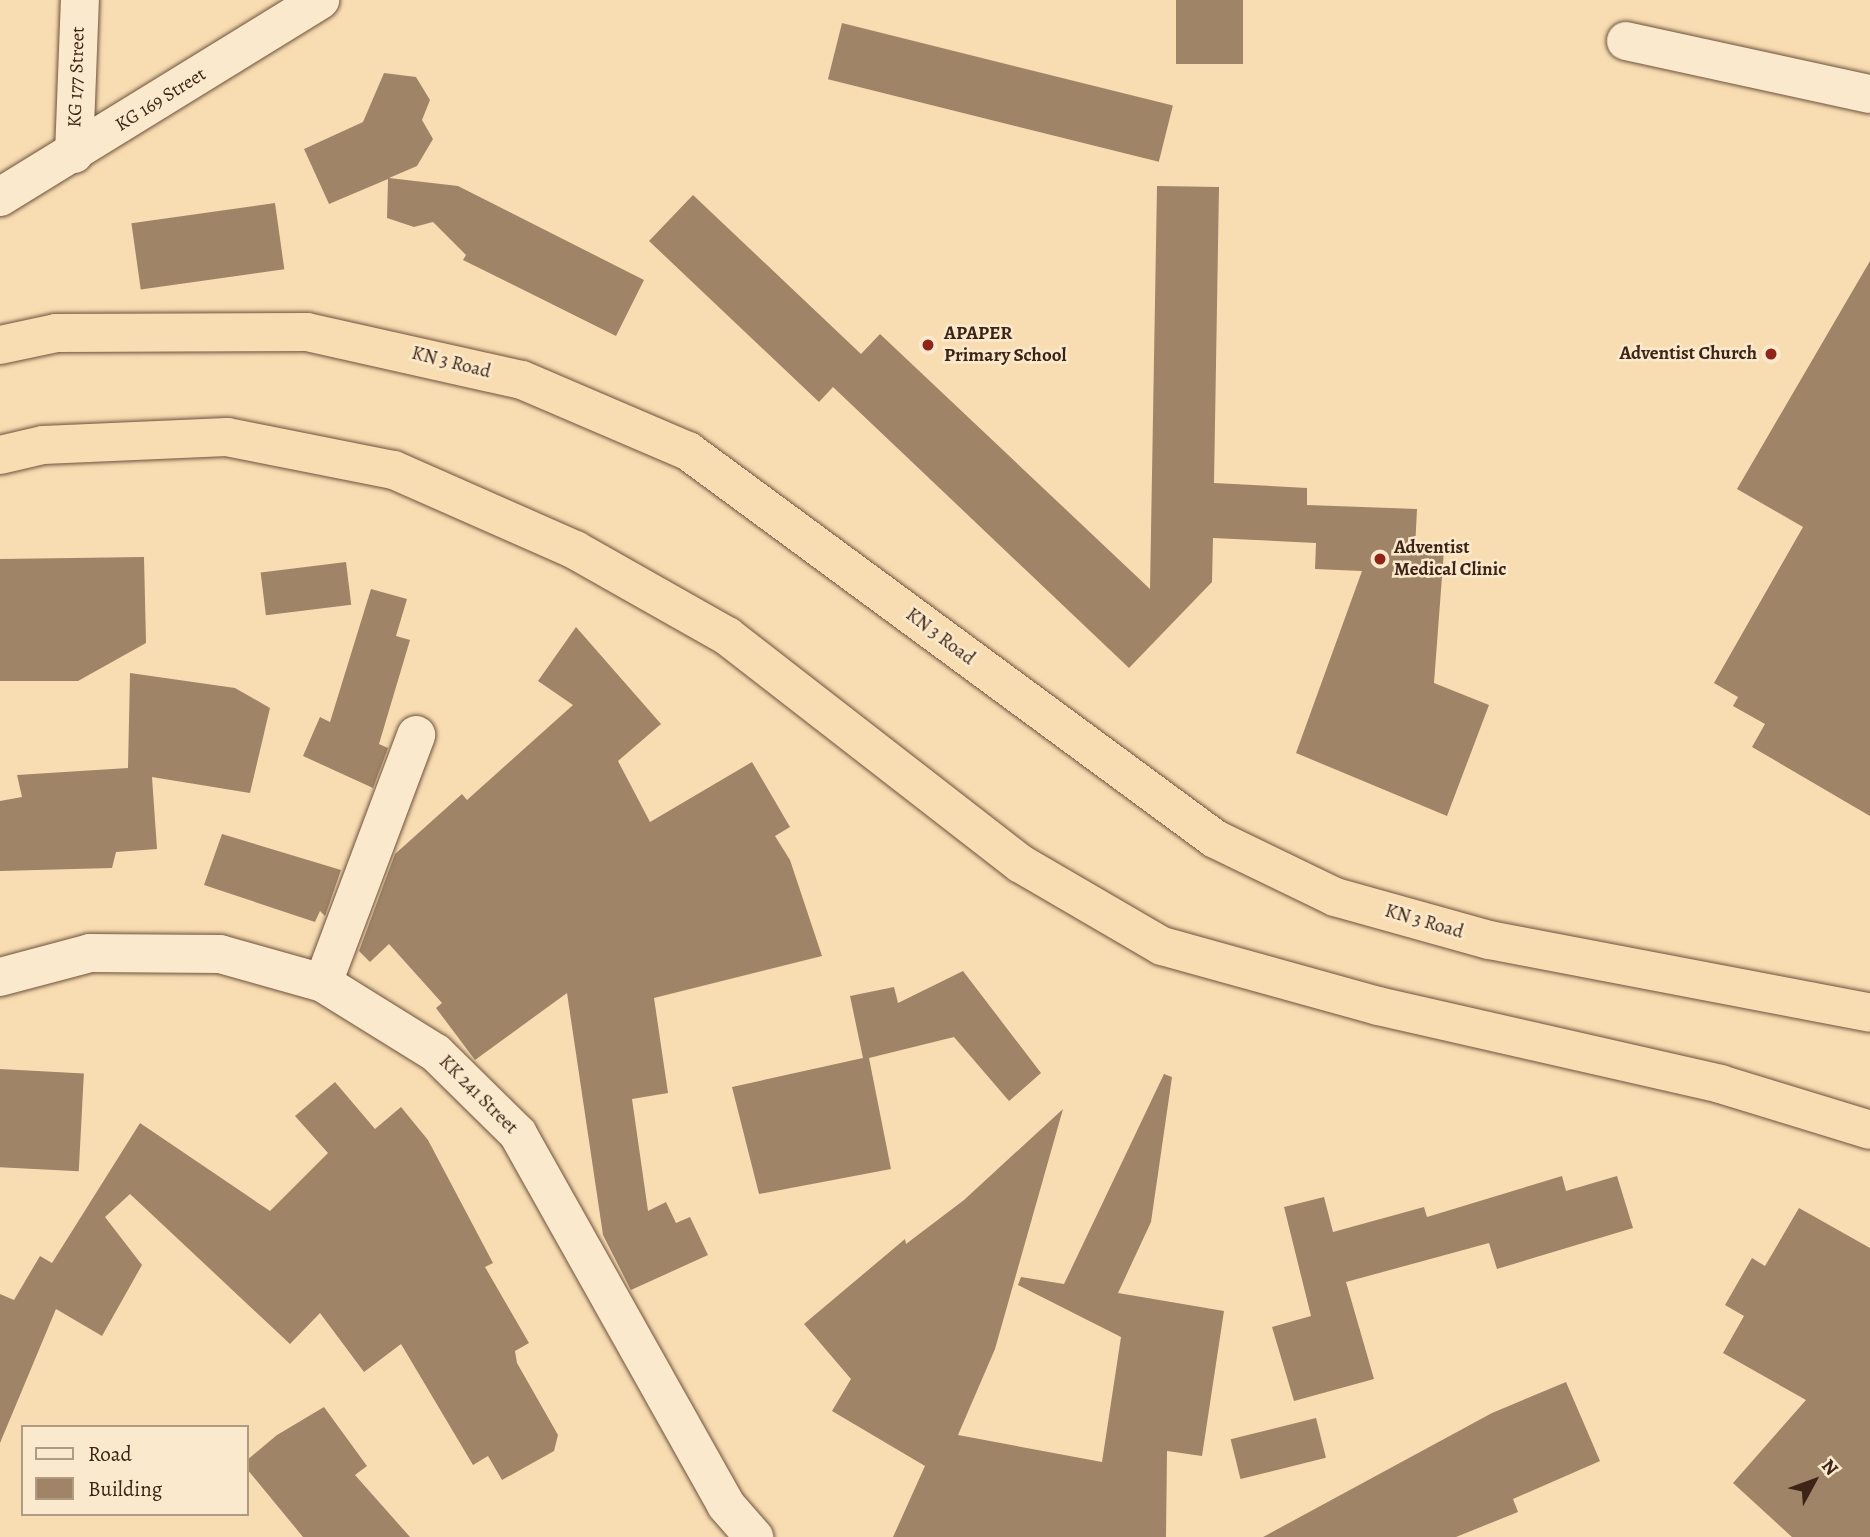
<!DOCTYPE html>
<html>
<head>
<meta charset="utf-8">
<style>
  body { margin:0 }
  #map { position:relative; width:1870px; height:1537px; overflow:hidden; background:#f9ddb2; font-family:Alegreya,serif }
  div>[style] { position:absolute }
  .building>* { inset:0; background:#9f8467; transform-origin:0 0 }
  .roads { filter:drop-shadow(0 0 2px #6d523d) drop-shadow(0 0 2px #6d523d) }
  .minor>* { height:38px; margin:-19px; padding:0 19px; transform-origin:19px; border-radius:19px; background:#fbe9cd }
  .highway>* { height:38px; margin:-19px; padding:0 19px; transform-origin:19px; border-radius:19px; background:#f9ddb2 }
  .dots>* { width:19px; height:19px; translate:-50% -50%; box-sizing:border-box; border:4px solid #fbe9cd; border-radius:50% }
  span { translate:-50% -50%; white-space:nowrap; text-align:center; line-height:1.15; -webkit-text-stroke:5px #fbe9cd; paint-order:stroke }
  .street-label { font-size:19px; color:#3e2416 }
  .poi-label { font-size:19px; color:#3e2416; font-weight:700 }
  .left { translate:0 -50%; text-align:left }
  .right { translate:-100% -50%; text-align:right }
  .legend { position:absolute; left:21px; top:1425px; width:228px; height:91px; box-sizing:border-box; background:#fbe9cd; border:2px solid #af9a84; margin:0; padding:9px 12px; list-style:none; font-size:21px; color:#3e2416 }
  .legend li { display:flex; align-items:center; gap:14px; height:35px }
  .legend b { width:35px; border:2px solid #af9a84 }
  .north { position:absolute; left:1779px; top:1446px; width:70px; height:70px; -webkit-text-stroke:5px #fbe9cd; paint-order:stroke; rotate:49deg; font-size:19px; font-weight:700; line-height:28px; text-align:center; color:#3e2416 }
  .north::after { content:''; display:block; margin:auto; width:24px; height:32px; background:#3e2416; clip-path:polygon(50% 0,100% 100%,50% 72%,0 100%) }
</style>
</head>
<body>
<div id="map">
  <div class="building">
    <div style="left:1176px;top:0;width:67px;height:64px"></div>
    <div style="left:842px;top:23px;width:341px;height:58px;rotate:14deg"></div>
    <div style="clip-path:polygon(384px 73px,416px 77px,430px 100px,422px 120px,433px 139px,417px 166px,389px 178px,458px 186px,644px 280px,616px 336px,463px 260px,466px 255px,433px 222px,414px 227px,387px 218px,388px 179px,329px 204px,304px 149px,363px 122px)"></div>
    <div style="clip-path:polygon(1157px 186px,1219px 187px,1214px 483px,1307px 488px,1307px 505px,1417px 509px,1415px 549px,1444px 550px,1434px 683px,1489px 705px,1447px 816px,1296px 753px,1362px 571px,1315px 569px,1316px 543px,1213px 538px,1212px 582px,1129px 668px,833px 387px,819px 402px,649px 241px,693px 195px,861px 354px,880px 334px,1150px 589px)"></div>
    <div style="left:275px;top:203px;width:67px;height:145px;rotate:82deg"></div>
    <div style="clip-path:polygon(1870px 261px,1870px 816px,1752px 747px,1765px 724px,1733px 706px,1738px 697px,1714px 683px,1803px 527px,1737px 489px)"></div>
    <div style="clip-path:polygon(144px 557px,146px 643px,78px 681px,0 681px,0 559px)"></div>
    <div style="left:346px;top:562px;width:43px;height:86px;rotate:83deg"></div>
    <div style="clip-path:polygon(371px 589px,407px 599px,396px 636px,410px 640px,379px 744px,388px 748px,373px 788px,303px 756px,320px 717px,330px 722px)"></div>
    <div style="clip-path:polygon(576px 627px,661px 724px,618px 761px,650px 822px,752px 762px,790px 827px,775px 836px,790px 860px,822px 956px,654px 998px,668px 1093px,632px 1099px,648px 1211px,666px 1202px,676px 1223px,690px 1217px,708px 1255px,631px 1290px,603px 1235px,567px 993px,475px 1060px,436px 1008px,442px 1003px,389px 944px,370px 962px,359px 951px,395px 854px,462px 794px,467px 800px,573px 705px,538px 681px)"></div>
    <div style="clip-path:polygon(130px 673px,235px 688px,270px 708px,250px 793px,152px 777px,157px 849px,116px 852px,112px 868px,0 871px,0 801px,22px 797px,17px 775px,128px 768px)"></div>
    <div style="clip-path:polygon(222px 834px,341px 870px,325px 916px,320px 911px,315px 922px,204px 885px)"></div>
    <div style="clip-path:polygon(963px 971px,1041px 1073px,1009px 1101px,954px 1037px,869px 1058px,891px 1169px,759px 1194px,732px 1087px,863px 1058px,850px 996px,894px 987px,898px 1003px)"></div>
    <div style="left:0;top:1069px;width:84px;height:98px;rotate:3deg"></div>
    <div style="clip-path:polygon(1164px 1074px,1172px 1077px,1151px 1222px,1118px 1293px,1224px 1311px,1202px 1456px,1167px 1451px,1166px 1537px,893px 1537px,925px 1466px,832px 1411px,851px 1379px,804px 1324px,905px 1239px,906px 1244px,964px 1200px,1063px 1109px,995px 1349px,958px 1435px,1102px 1462px,1121px 1337px,1018px 1285px,1021px 1277px,1064px 1284px)"></div>
    <div style="clip-path:polygon(335px 1082px,375px 1129px,401px 1107px,428px 1140px,493px 1263px,485px 1267px,529px 1343px,515px 1351px,517px 1363px,558px 1435px,554px 1451px,502px 1480px,488px 1456px,473px 1465px,401px 1344px,364px 1372px,320px 1313px,290px 1344px,130px 1194px,105px 1217px,142px 1265px,102px 1336px,56px 1309px,0 1443px,0 1294px,14px 1300px,40px 1256px,52px 1263px,140px 1123px,270px 1211px,328px 1153px,295px 1116px)"></div>
    <div style="clip-path:polygon(1562px 1176px,1566px 1191px,1617px 1176px,1633px 1228px,1497px 1269px,1489px 1243px,1346px 1282px,1374px 1379px,1294px 1401px,1272px 1327px,1311px 1316px,1284px 1207px,1324px 1197px,1333px 1232px,1424px 1207px,1427px 1217px)"></div>
    <div style="clip-path:polygon(1799px 1208px,1870px 1248px,1870px 1537px,1792px 1537px,1733px 1483px,1806px 1400px,1723px 1353px,1744px 1316px,1725px 1305px,1752px 1258px,1765px 1266px)"></div>
    <div style="clip-path:polygon(1566px 1382px,1600px 1461px,1513px 1499px,1518px 1512px,1456px 1537px,1263px 1537px,1492px 1413px)"></div>
    <div style="clip-path:polygon(324px 1407px,367px 1466px,355px 1475px,410px 1537px,303px 1537px,247px 1469px,247px 1460px,277px 1435px)"></div>
    <div style="left:1316px;top:1418px;width:41px;height:88px;rotate:76deg"></div>
  </div>
  <div class="roads">
    <div class="minor">
      <div style="left:1626px;top:41px;width:250px;rotate:12.3deg"></div>
      <div style="left:74px;top:154px;width:154px;rotate:-87.8deg"></div>
      <div style="left:0;top:197px;width:376px;rotate:-31.6deg"></div>
      <div style="left:0;top:977px;width:93px;rotate:-14.9deg"></div>
      <div style="left:90px;top:953px;width:130px;rotate:0.4deg"></div>
      <div style="left:220px;top:954px;width:107px;rotate:15.7deg"></div>
      <div style="left:323px;top:983px;width:133px;rotate:31.8deg"></div>
      <div style="left:436px;top:1053px;width:115px;rotate:44.6deg"></div>
      <div style="left:518px;top:1134px;width:425px;rotate:60.7deg"></div>
      <div style="left:726px;top:1505px;width:43px;rotate:48.8deg"></div>
      <div style="left:323px;top:983px;width:265px;rotate:-69.4deg"></div>
    </div>
    <div class="highway">
      <div style="left:0;top:345px;width:57px;rotate:-12.1deg"></div>
      <div style="left:56px;top:333px;width:251px;rotate:-0.2deg"></div>
      <div style="left:307px;top:332px;width:220px;rotate:12.6deg"></div>
      <div style="left:522px;top:380px;width:181px;rotate:23.2deg"></div>
      <div style="left:688px;top:451px;width:654px;rotate:36.36deg"></div>
      <div style="left:1215px;top:839px;width:133px;rotate:25.8deg"></div>
      <div style="left:1335px;top:897px;width:160px;rotate:15.6deg"></div>
      <div style="left:1489px;top:940px;width:388px;rotate:10.8deg"></div>
      <div style="left:0;top:455px;width:44px;rotate:-13.1deg"></div>
      <div style="left:43px;top:445px;width:184px;rotate:-2.5deg"></div>
      <div style="left:227px;top:437px;width:170px;rotate:11.2deg"></div>
      <div style="left:394px;top:470px;width:198px;rotate:23.8deg"></div>
      <div style="left:575px;top:550px;width:175px;rotate:29.5deg"></div>
      <div style="left:727px;top:636px;width:372px;rotate:37.8deg"></div>
      <div style="left:1021px;top:864px;width:163px;rotate:30.2deg"></div>
      <div style="left:1162px;top:946px;width:224px;rotate:15.5deg"></div>
      <div style="left:1378px;top:1006px;width:351px;rotate:12.8deg"></div>
      <div style="left:1720px;top:1084px;width:157px;rotate:17deg"></div>
    </div>
  </div>
  <div class="dots">
    <div style="left:928px;top:345px;background:#8f2418"></div>
    <div style="left:1771px;top:354px;background:#8f2418"></div>
    <div style="left:1380px;top:559px;background:#8f2418"></div>
  </div>
  <div class="street-label">
    <span style="left:77px;top:77px;rotate:-88deg">KG 177 Street</span>
    <span style="left:161px;top:100px;rotate:-32deg">KG 169 Street</span>
    <span style="left:451px;top:363px;rotate:14deg">KN 3 Road</span>
    <span style="left:940px;top:637px;rotate:37deg">KN 3 Road</span>
    <span style="left:1424px;top:922px;rotate:16deg">KN 3 Road</span>
    <span style="left:478px;top:1095px;rotate:45deg">KK 241 Street</span>
  </div>
  <div class="poi-label">
    <span class="left" style="left:944px;top:345px">APAPER<br>Primary School</span>
    <span class="right" style="left:1757px;top:354px">Adventist Church</span>
    <span class="left" style="left:1394px;top:559px">Adventist<br>Medical Clinic</span>
  </div>
  <ul class="legend">
  <li><b style="height:9px;background:#fbe9cd"></b>Road</li>
  <li><b style="height:19px;background:#9f8467"></b>Building</li>
  </ul>
  <div class="north">N</div>
</div>
</body>
</html>
